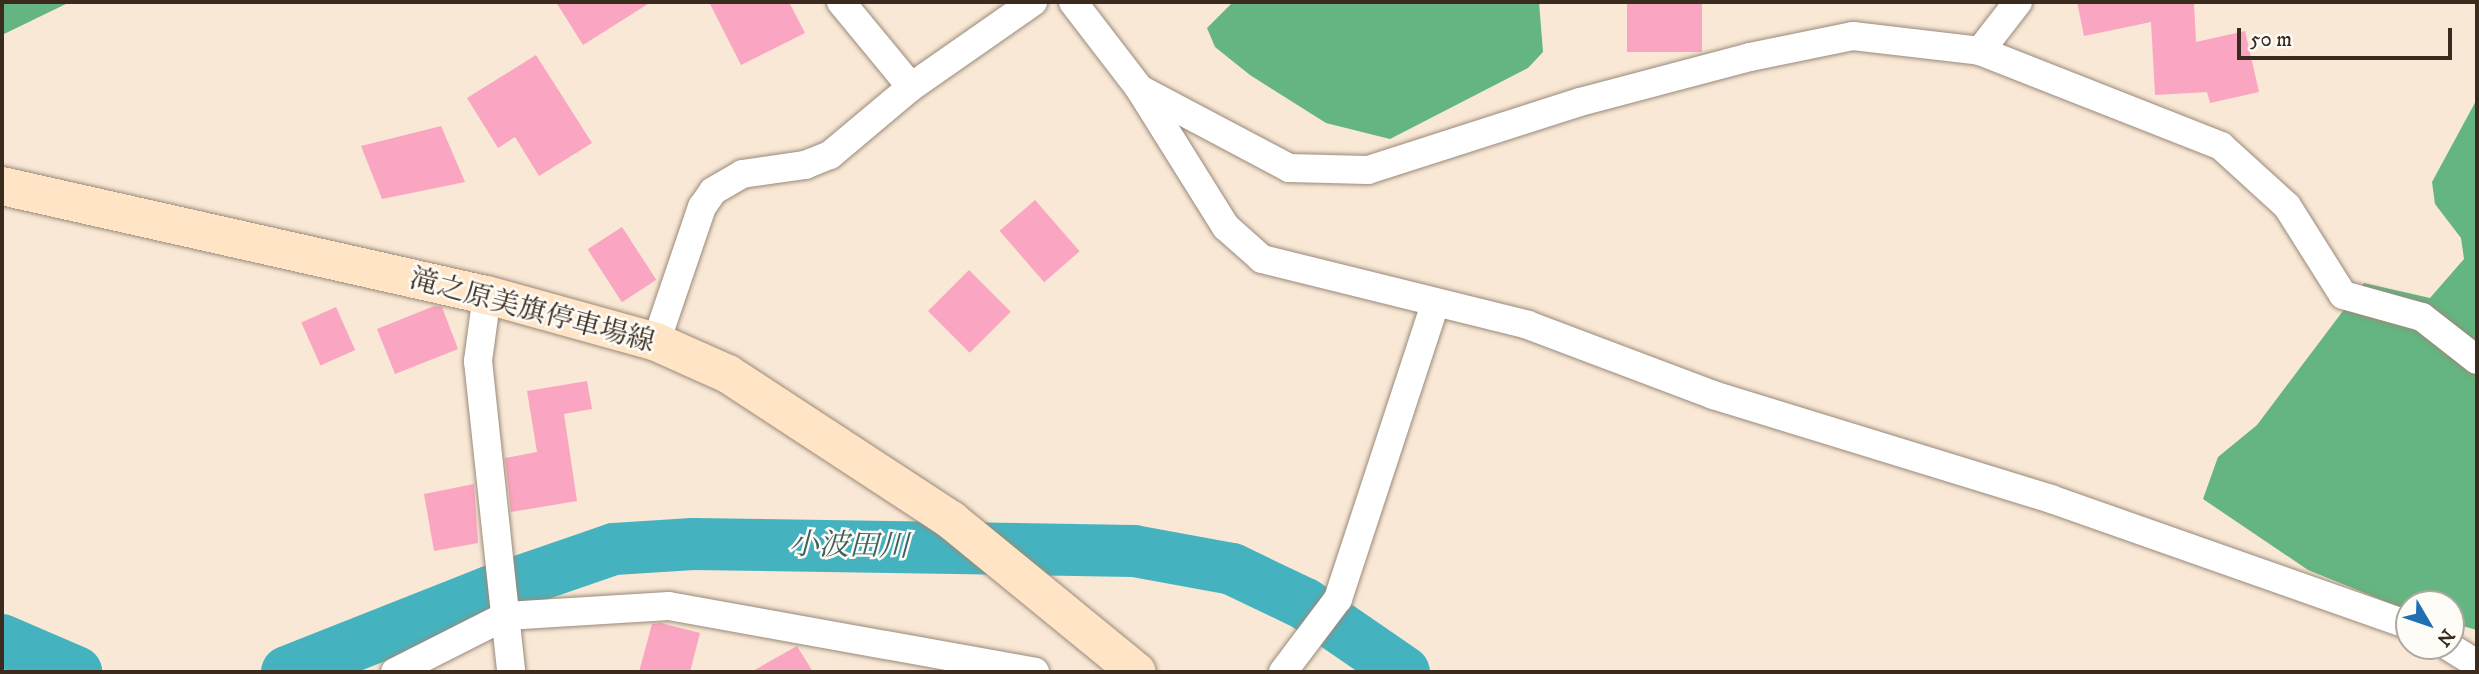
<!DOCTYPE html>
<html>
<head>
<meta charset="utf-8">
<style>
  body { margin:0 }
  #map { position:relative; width:2479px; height:674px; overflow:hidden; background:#f8e8d5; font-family:"IM FELL DW Pica","Noto Serif JP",serif }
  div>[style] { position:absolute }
  .forest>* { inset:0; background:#64b581 }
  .river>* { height:52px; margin:-26px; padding:0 26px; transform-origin:26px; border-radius:26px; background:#45b3bf }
  .building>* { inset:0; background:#faa5c1; transform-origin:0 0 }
  .roads { filter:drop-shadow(0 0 2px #9a897a) drop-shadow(0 0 2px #9a897a) }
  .street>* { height:28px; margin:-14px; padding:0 14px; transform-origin:14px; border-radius:14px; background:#fff }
  .secondary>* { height:38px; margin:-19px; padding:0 19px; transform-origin:19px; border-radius:19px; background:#ffe4c6 }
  span { translate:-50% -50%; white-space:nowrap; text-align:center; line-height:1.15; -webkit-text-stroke:5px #fdfcf7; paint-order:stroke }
  .street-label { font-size:28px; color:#3b2a1e }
  .water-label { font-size:30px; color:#3f615e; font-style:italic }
  .frame { position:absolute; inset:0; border:4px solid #3b2a1e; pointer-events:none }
  .north { position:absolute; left:2395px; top:590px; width:70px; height:70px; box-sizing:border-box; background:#fdfcf7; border:2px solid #afa8a0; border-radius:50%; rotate:129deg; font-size:19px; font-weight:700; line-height:28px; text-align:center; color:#3b2a1e }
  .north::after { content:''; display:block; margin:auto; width:24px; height:32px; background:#1f6fb2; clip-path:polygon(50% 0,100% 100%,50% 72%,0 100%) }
  .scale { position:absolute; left:2237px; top:28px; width:215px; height:32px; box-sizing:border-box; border:4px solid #3b2a1e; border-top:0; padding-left:9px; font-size:21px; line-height:24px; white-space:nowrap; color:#3b2a1e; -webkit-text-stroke:5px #fdfcf7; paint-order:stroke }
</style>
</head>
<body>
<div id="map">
  <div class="forest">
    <div style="clip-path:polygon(2px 2px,70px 2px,2px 35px)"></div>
    <div style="clip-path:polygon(1233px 2px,1539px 2px,1543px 52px,1528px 68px,1390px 139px,1326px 123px,1250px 75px,1215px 47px,1207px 28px)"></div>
    <div style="clip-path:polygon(2477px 99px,2477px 630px,2451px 623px,2451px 604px,2409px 604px,2409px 611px,2308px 570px,2203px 499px,2218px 457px,2257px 425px,2364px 283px,2430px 298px,2464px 259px,2461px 238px,2435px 204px,2432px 182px)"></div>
  </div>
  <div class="river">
    <div style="left:2px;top:640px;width:81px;rotate:23.4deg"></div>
    <div style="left:287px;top:672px;width:217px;rotate:-21.6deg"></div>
    <div style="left:489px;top:592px;width:132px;rotate:-19deg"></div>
    <div style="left:614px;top:549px;width:79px;rotate:-3.6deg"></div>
    <div style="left:693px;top:544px;width:441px;rotate:0.9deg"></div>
    <div style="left:1134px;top:551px;width:100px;rotate:10.4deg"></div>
    <div style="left:1232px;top:569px;width:81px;rotate:25.6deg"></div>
    <div style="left:1305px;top:604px;width:120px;rotate:34.5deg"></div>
  </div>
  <div class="building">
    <div style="clip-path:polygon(556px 2px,651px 2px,583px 45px)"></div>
    <div style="clip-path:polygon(709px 2px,789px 2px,805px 33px,741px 65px)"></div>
    <div style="left:1627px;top:2px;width:75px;height:50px"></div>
    <div style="clip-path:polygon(2077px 2px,2194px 3px,2196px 42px,2245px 31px,2259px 92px,2210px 103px,2207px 92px,2155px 95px,2151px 22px,2084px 36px)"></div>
    <div style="clip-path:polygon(536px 55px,592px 143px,539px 176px,515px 137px,498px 148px,467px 98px)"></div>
    <div style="clip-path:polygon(441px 126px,465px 182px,382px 199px,361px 146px)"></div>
    <div style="left:1035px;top:200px;width:68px;height:47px;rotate:49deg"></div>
    <div style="left:622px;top:227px;width:63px;height:41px;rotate:57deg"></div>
    <div style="left:969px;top:270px;width:59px;height:58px;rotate:45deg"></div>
    <div style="clip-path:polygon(434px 306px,442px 307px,458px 349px,395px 374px,377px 329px)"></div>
    <div style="left:336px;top:307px;width:47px;height:38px;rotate:66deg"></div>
    <div style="clip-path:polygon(587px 381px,592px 409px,564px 414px,577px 501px,511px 512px,505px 458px,537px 452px,527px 391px)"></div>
    <div style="clip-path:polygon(474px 484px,478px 543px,434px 551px,424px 494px)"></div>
    <div style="clip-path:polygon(661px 623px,700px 633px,690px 672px,639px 672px,652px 624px)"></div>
    <div style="clip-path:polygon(797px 646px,813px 672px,751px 672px)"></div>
  </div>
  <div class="roads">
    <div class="street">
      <div style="left:841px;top:2px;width:110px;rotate:50.5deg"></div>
      <div style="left:1073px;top:2px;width:108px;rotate:52.5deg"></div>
      <div style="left:1139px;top:88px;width:164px;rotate:58deg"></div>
      <div style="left:1226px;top:227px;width:48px;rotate:41.6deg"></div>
      <div style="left:1262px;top:259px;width:274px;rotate:13.9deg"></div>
      <div style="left:1528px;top:325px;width:198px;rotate:20.7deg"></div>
      <div style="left:1713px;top:395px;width:354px;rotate:17.1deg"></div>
      <div style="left:2051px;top:499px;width:380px;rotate:19.4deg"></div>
      <div style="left:1980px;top:51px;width:62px;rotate:-52.2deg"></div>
      <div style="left:1140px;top:89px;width:169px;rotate:27.9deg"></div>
      <div style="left:1289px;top:168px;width:79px;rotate:1.5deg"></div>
      <div style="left:1368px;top:170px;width:223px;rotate:-17.8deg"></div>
      <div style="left:1580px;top:102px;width:176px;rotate:-14.8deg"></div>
      <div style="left:1750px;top:57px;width:105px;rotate:-11.5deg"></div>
      <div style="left:1853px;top:36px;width:128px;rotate:6.7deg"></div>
      <div style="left:1980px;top:51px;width:259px;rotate:21.5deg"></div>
      <div style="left:2221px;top:146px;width:89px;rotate:42.3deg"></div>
      <div style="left:2287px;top:206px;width:105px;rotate:57.8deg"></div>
      <div style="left:2343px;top:295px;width:82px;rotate:15.6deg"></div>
      <div style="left:2422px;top:317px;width:70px;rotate:38deg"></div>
      <div style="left:487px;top:295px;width:67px;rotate:97.8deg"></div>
      <div style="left:478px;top:361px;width:313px;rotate:83.9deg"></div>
      <div style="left:656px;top:342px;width:143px;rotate:-71.2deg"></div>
      <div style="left:702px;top:207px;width:19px;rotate:-55deg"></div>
      <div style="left:713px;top:191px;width:34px;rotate:-30deg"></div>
      <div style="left:742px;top:174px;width:64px;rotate:-8.1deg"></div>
      <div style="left:805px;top:165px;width:27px;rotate:-22deg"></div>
      <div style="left:830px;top:155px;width:106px;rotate:-40deg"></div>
      <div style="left:911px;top:87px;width:149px;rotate:-34.9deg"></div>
      <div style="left:2448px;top:646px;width:34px;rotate:32deg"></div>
      <div style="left:395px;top:672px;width:124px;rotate:-26.8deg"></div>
      <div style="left:506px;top:616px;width:163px;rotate:-3.5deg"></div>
      <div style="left:669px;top:606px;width:372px;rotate:10.2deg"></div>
      <div style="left:1283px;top:672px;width:91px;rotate:-53deg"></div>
      <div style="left:1338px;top:599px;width:311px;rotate:-71.8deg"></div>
    </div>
    <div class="secondary">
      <div style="left:2px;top:186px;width:497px;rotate:12.7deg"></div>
      <div style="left:487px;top:295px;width:175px;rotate:15.5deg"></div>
      <div style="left:656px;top:342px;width:79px;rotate:24deg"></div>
      <div style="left:728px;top:374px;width:267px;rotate:33.2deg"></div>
      <div style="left:951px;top:520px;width:240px;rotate:39.3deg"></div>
    </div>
  </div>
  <div class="street-label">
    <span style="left:532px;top:311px;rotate:15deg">滝之原美旗停車場線</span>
  </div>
  <div class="water-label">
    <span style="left:849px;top:547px;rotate:1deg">小波田川</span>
  </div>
  <div class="frame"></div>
  <div class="north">N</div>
  <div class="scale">50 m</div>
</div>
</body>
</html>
